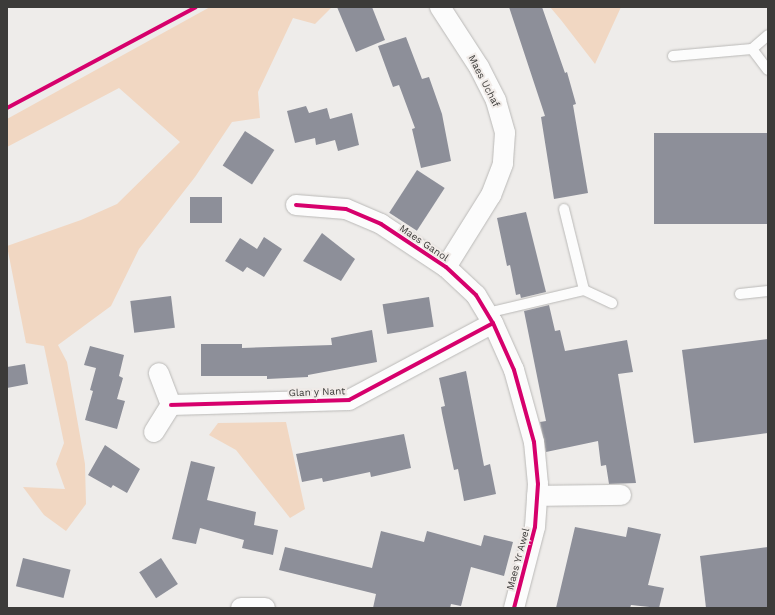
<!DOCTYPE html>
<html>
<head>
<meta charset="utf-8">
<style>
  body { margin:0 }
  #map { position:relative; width:775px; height:615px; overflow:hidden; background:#eeecea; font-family:"Work Sans",sans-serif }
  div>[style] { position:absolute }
  .green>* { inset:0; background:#f1d7c2 }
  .building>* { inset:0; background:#8d8f99; transform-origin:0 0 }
  .roads { filter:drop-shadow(0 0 1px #bab9b7) drop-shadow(0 0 1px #bab9b7) }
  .lane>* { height:10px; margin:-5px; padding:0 5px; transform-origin:5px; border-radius:5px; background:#fcfcfc }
  .street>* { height:20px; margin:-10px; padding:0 10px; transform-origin:10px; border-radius:10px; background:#fcfcfc }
  .cycleway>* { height:4px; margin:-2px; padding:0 2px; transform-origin:2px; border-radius:2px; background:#d6006c }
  span { translate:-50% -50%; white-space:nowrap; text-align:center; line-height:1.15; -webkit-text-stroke:4px #f0ebe8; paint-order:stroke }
  .street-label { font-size:10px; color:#3c3b39 }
  .frame { position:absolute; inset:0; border:8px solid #3c3b39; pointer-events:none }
</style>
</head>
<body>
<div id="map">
  <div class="green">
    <div style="clip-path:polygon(210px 7px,332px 7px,315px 24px,293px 18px,258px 92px,260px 118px,232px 122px,195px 177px,139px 249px,111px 306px,58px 345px,67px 362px,85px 464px,86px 504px,66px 531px,44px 515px,23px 487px,65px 489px,56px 464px,64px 443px,44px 346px,26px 343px,7px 246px,81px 220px,117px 204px,180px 142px,119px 88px,7px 147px,7px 119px)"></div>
    <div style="clip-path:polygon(550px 7px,621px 7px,595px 64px,561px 20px)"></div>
    <div style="clip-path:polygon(286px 422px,305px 509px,290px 518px,236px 450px,209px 435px,218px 423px)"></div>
  </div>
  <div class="building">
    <div style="clip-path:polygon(337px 7px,372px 7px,385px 40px,356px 52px)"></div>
    <div style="clip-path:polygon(509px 7px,542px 7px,565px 73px,567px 72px,576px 104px,573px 105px,588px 193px,554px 199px,541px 117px,545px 116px)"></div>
    <div style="clip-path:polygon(406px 37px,422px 79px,429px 77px,442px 114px,451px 161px,421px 168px,412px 129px,415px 128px,399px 85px,393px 87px,378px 46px)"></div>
    <div style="clip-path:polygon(306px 106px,309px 113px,327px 108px,330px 119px,352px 113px,359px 145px,338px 151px,335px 140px,316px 145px,315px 138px,295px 143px,287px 111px)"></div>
    <div style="left:245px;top:131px;width:35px;height:41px;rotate:33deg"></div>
    <div style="left:768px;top:133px;width:91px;height:114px;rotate:90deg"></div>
    <div style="left:417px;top:170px;width:33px;height:51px;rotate:33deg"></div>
    <div style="left:190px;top:197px;width:32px;height:26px"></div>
    <div style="clip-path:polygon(526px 212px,546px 292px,521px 298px,520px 294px,516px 295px,510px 265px,507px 266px,497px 218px)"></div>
    <div style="clip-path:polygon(322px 233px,355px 259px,341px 281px,303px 261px)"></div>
    <div style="clip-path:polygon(264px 237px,282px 249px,264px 277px,247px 267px,243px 272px,225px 261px,240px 238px,257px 249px)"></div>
    <div style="left:171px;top:296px;width:32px;height:41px;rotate:83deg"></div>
    <div style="left:429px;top:297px;width:30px;height:47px;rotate:81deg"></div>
    <div style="clip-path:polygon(549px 305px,555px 331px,560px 330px,565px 351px,627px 340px,633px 372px,618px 374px,636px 483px,609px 484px,606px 465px,601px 466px,598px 441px,546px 452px,540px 422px,546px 421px,524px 311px)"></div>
    <div style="clip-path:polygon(372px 330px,377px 362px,308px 375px,308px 377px,267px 379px,267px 376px,201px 376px,201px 344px,242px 344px,242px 348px,332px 345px,331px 338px)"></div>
    <div style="clip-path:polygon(768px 339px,768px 433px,694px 443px,682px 350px)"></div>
    <div style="clip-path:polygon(90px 346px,124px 355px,119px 376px,123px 378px,117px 399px,125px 401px,117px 429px,85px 420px,93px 391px,90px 390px,96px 368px,84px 365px)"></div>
    <div style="clip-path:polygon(25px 364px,28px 384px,7px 388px,7px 367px)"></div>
    <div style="clip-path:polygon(466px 371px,484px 466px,490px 464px,496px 494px,464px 501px,458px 469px,454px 470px,442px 413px,441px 407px,445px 406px,439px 378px)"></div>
    <div style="clip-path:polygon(404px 434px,411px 468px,371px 477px,370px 472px,323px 482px,322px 478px,302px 482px,296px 454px)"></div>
    <div style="clip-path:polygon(105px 445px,140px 469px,127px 493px,113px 485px,111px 488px,88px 475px)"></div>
    <div style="clip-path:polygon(191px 461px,215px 467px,207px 500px,256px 512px,254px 525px,278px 530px,273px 555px,242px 548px,244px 540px,200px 528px,196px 544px,172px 539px)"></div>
    <div style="clip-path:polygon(575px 527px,626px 537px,628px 527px,661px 534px,648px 585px,664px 588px,659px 608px,631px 605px,630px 608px,556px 608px)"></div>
    <div style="clip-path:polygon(381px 531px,424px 542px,427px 531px,481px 546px,484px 535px,513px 542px,504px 576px,471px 567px,461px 606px,451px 604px,450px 608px,373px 608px,376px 594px,279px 570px,285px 547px,372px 568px)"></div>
    <div style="clip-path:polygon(768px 547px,768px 608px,706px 608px,700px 556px)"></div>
    <div style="left:23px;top:558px;width:49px;height:29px;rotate:14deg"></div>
    <div style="left:161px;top:558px;width:31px;height:26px;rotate:57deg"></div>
  </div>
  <div class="roads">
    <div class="lane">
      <div style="left:752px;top:49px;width:21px;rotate:-41deg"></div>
      <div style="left:673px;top:56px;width:79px;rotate:-5.1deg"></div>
      <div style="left:752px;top:49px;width:26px;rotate:53deg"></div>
      <div style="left:564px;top:209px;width:83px;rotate:76.1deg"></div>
      <div style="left:740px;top:294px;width:28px;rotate:-6deg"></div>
      <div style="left:487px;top:313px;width:100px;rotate:-13.3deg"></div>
      <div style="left:584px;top:290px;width:31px;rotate:25deg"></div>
    </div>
    <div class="street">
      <div style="left:440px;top:7px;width:72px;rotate:57deg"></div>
      <div style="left:479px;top:67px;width:38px;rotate:63deg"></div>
      <div style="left:496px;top:101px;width:33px;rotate:74deg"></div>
      <div style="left:505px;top:133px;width:31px;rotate:94deg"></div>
      <div style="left:503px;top:164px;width:33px;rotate:111deg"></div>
      <div style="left:491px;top:195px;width:85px;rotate:122deg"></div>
      <div style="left:296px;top:205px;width:50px;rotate:4.6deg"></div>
      <div style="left:346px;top:209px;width:38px;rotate:23deg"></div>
      <div style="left:381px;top:224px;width:78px;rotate:33.5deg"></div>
      <div style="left:446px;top:267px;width:41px;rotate:43deg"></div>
      <div style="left:476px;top:295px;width:33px;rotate:59deg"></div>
      <div style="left:493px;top:323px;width:51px;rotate:65.9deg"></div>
      <div style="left:514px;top:370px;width:75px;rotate:74.5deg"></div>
      <div style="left:534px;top:442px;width:42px;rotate:84.6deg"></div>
      <div style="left:538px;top:484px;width:43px;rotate:94deg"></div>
      <div style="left:535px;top:527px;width:84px;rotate:104.5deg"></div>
      <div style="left:171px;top:405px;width:178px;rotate:-1.6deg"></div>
      <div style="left:349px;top:400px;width:163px;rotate:-28.1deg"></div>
      <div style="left:154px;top:432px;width:32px;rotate:-58deg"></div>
      <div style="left:171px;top:405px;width:34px;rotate:-111deg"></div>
      <div style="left:537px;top:496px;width:84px;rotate:-0.7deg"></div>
      <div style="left:241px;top:608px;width:24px"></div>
    </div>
  </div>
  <div class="cycleway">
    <div style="left:7px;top:108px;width:214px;rotate:-28.1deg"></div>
    <div style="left:296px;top:205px;width:50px;rotate:4.6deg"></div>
    <div style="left:346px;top:209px;width:38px;rotate:23deg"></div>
    <div style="left:381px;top:224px;width:78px;rotate:33.5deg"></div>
    <div style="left:446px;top:267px;width:41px;rotate:43deg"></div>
    <div style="left:476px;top:295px;width:33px;rotate:59deg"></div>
    <div style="left:493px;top:323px;width:51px;rotate:65.9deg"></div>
    <div style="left:514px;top:370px;width:75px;rotate:74.5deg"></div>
    <div style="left:534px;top:442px;width:42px;rotate:84.6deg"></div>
    <div style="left:538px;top:484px;width:43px;rotate:94deg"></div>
    <div style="left:535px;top:527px;width:84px;rotate:104.5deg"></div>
    <div style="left:171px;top:405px;width:178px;rotate:-1.6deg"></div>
    <div style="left:349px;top:400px;width:163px;rotate:-28.1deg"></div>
  </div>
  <div class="street-label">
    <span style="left:484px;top:81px;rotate:63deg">Maes Uchaf</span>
    <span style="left:424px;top:243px;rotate:34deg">Maes Ganol</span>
    <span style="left:317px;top:392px;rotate:-2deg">Glan y Nant</span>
    <span style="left:518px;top:559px;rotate:-75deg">Maes Yr Awel</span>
  </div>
  <div class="frame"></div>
</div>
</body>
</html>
